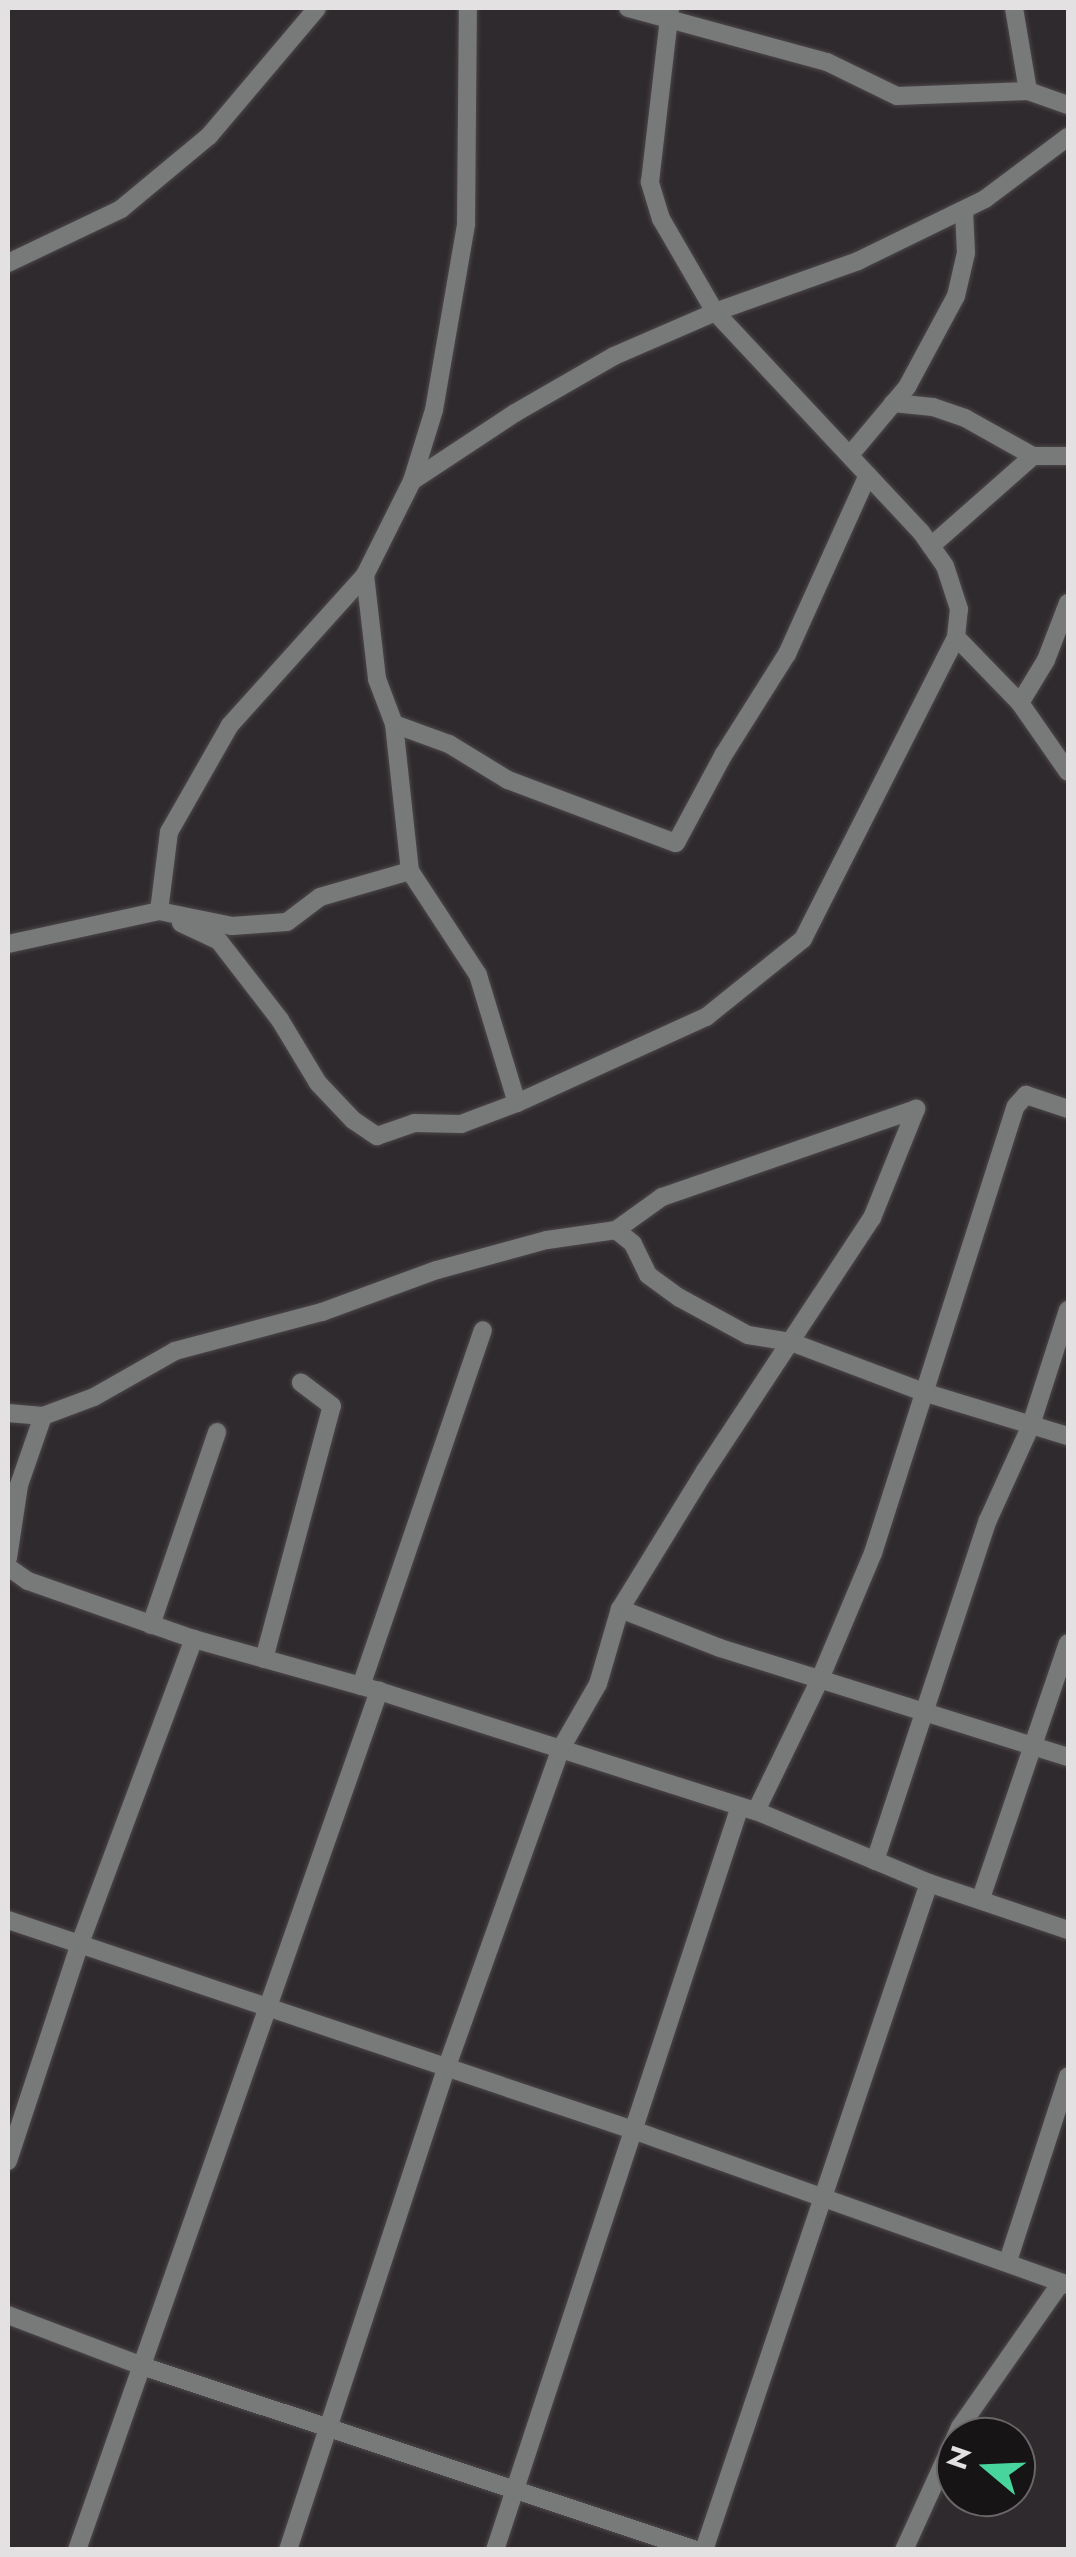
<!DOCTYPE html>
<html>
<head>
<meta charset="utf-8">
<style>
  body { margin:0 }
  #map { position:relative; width:1076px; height:2557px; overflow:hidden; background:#2f2a2d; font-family:Jost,sans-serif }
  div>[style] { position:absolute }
  .roads { filter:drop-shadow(0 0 2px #4c474a) drop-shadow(0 0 2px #4c474a) }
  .minor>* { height:18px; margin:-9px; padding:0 9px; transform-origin:9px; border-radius:9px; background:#787a79 }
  span { translate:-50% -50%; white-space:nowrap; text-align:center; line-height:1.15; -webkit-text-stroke:8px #161415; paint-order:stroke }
  .frame { position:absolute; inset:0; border:10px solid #e4e1e2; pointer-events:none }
  .north { position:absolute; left:936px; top:2417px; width:100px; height:100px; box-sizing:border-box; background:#161415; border:2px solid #686667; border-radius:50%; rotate:289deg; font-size:28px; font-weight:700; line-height:40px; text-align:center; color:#e4e1e2 }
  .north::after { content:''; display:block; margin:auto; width:35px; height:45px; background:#48d49d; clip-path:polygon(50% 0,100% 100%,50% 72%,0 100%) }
</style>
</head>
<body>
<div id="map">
  <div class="roads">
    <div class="minor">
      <div style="left:628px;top:8px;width:206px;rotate:15.2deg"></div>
      <div style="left:827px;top:62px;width:78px;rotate:25.9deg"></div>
      <div style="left:897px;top:96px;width:131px;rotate:-2.2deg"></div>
      <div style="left:1028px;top:91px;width:42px;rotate:19.3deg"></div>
      <div style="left:1014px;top:8px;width:84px;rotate:80.4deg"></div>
      <div style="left:8px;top:263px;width:125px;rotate:-25.5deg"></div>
      <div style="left:121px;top:209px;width:114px;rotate:-39.7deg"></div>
      <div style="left:209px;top:136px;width:167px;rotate:-49.8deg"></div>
      <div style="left:893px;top:403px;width:40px;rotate:5.7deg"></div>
      <div style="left:933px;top:407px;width:34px;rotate:19deg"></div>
      <div style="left:965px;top:418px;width:78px;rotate:29.2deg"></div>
      <div style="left:850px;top:455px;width:89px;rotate:-50deg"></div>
      <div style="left:907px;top:387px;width:103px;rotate:-61.7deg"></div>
      <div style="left:956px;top:296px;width:44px;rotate:-76.9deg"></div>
      <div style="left:966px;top:253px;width:43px;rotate:-92.7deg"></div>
      <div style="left:412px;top:481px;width:123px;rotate:-33.4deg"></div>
      <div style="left:515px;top:413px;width:114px;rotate:-29.9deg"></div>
      <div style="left:614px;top:356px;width:110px;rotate:-23.5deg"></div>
      <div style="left:715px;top:312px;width:152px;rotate:-19.6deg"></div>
      <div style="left:858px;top:261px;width:141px;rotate:-26deg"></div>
      <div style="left:985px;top:199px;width:104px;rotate:-36.8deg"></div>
      <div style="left:931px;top:546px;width:136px;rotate:-41.4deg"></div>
      <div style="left:1033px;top:456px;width:35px"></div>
      <div style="left:365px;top:575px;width:105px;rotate:83.4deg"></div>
      <div style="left:377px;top:679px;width:48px;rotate:69.3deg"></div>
      <div style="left:394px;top:724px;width:148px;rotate:83.8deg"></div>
      <div style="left:956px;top:637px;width:92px;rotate:45.9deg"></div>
      <div style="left:1020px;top:703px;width:84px;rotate:55.2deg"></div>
      <div style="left:1020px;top:703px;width:50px;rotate:-58.8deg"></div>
      <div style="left:1046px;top:660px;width:61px;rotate:-68.9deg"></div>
      <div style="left:394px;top:724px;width:59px;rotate:20deg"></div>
      <div style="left:449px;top:744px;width:69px;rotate:31.4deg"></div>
      <div style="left:508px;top:780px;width:179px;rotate:20.6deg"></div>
      <div style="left:676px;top:843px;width:101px;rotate:-61.7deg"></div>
      <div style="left:724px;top:754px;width:118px;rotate:-57.8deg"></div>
      <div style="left:787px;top:654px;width:196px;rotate:-65.7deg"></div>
      <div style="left:159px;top:911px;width:75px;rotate:11.6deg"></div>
      <div style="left:232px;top:926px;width:55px;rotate:-4.2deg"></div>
      <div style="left:287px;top:922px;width:41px;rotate:-37.1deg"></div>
      <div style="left:320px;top:897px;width:94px;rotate:-16.1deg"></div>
      <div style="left:410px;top:871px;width:124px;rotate:56.8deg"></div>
      <div style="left:478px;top:975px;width:134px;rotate:73.1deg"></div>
      <div style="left:517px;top:1103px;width:208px;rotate:-24.5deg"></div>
      <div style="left:706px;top:1017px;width:124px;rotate:-38.8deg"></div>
      <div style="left:803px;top:939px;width:339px;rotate:-63.1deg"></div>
      <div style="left:956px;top:637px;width:28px;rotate:-84deg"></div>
      <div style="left:959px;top:609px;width:45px;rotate:-108deg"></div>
      <div style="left:945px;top:566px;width:42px;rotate:-125.2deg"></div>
      <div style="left:921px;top:532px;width:301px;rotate:-133.1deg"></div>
      <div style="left:715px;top:312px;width:108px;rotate:-120.1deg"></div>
      <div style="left:661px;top:219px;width:39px;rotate:-107deg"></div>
      <div style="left:650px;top:182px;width:175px;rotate:-83.4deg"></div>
      <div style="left:181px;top:923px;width:42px;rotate:25.3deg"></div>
      <div style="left:219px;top:941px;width:100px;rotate:52.3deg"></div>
      <div style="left:280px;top:1020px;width:74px;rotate:58.9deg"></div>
      <div style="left:318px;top:1083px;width:51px;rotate:46.6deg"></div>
      <div style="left:353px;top:1120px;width:29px;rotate:34deg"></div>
      <div style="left:377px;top:1136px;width:39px;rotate:-19deg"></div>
      <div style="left:414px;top:1123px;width:47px;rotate:1.2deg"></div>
      <div style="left:461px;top:1124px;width:60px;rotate:-20.6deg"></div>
      <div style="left:8px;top:944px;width:155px;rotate:-12.3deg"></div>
      <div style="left:159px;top:911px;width:80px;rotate:-82.8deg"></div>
      <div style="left:169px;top:832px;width:123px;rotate:-60.3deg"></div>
      <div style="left:230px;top:725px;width:202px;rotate:-48deg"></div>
      <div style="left:365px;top:575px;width:105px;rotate:-63.4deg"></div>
      <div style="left:412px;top:481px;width:74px;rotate:-72.8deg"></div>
      <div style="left:434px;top:410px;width:189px;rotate:-80.2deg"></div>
      <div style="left:466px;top:224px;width:216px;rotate:-89.5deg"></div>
      <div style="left:616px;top:1230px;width:22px;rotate:39deg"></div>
      <div style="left:633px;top:1244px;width:34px;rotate:64deg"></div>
      <div style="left:648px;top:1275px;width:39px;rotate:36deg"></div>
      <div style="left:680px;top:1298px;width:77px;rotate:28.6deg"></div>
      <div style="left:748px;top:1335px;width:44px;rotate:9.2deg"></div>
      <div style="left:791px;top:1342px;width:141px;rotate:20.7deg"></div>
      <div style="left:923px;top:1392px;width:152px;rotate:16.9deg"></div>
      <div style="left:8px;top:1413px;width:35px;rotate:5deg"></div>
      <div style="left:43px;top:1416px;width:54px;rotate:-20.4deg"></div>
      <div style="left:94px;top:1397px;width:93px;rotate:-29.6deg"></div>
      <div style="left:175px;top:1351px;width:152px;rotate:-14.9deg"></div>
      <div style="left:322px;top:1312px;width:122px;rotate:-20.1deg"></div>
      <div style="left:437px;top:1270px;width:114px;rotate:-15.3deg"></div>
      <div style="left:547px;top:1240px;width:70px;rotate:-8.2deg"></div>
      <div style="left:616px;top:1230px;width:57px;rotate:-35.7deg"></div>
      <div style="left:662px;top:1197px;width:269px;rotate:-19.1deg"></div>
      <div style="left:8px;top:1558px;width:74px;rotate:-81.4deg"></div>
      <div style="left:19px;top:1485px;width:73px;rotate:-70.8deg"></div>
      <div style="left:8px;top:1567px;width:24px;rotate:35deg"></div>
      <div style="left:28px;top:1581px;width:176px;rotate:19.3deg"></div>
      <div style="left:194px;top:1639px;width:192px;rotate:15.7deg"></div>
      <div style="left:379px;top:1691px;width:396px;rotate:17.7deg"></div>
      <div style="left:756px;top:1811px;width:187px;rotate:22.6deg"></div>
      <div style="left:929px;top:1883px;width:147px;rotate:18.7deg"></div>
      <div style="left:620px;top:1609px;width:107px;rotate:21.3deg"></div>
      <div style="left:720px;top:1648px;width:365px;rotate:17.4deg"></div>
      <div style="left:151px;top:1625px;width:204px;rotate:-71.1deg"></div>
      <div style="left:264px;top:1659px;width:262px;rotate:-75deg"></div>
      <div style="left:332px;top:1406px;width:39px;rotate:-143deg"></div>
      <div style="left:361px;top:1686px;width:376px;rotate:-71.1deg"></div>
      <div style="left:756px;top:1811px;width:147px;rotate:-64.1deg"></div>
      <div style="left:820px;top:1679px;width:137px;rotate:-67.2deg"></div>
      <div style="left:873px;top:1553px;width:469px;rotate:-72.3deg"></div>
      <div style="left:1016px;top:1106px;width:15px;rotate:-48deg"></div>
      <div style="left:1026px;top:1095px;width:44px;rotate:18.4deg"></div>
      <div style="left:875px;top:1861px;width:359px;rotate:-71.7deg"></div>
      <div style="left:988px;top:1520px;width:104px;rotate:-65.6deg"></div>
      <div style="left:1031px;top:1425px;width:121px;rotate:-72.2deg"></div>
      <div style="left:981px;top:1898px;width:269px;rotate:-71.2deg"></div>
      <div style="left:8px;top:1920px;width:659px;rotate:18.57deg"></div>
      <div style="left:633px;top:2130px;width:462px;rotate:19.6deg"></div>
      <div style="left:8px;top:2161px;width:226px;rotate:-71.7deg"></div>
      <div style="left:79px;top:1946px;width:328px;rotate:-69.5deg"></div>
      <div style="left:1008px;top:2261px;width:194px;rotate:-72deg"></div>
      <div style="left:8px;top:2315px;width:143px;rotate:20.8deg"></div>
      <div style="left:142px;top:2366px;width:584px;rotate:18.37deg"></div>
      <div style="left:77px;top:2550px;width:911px;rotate:-70.63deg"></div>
      <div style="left:288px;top:2550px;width:506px;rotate:-71.82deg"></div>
      <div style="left:446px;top:2069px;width:339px;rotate:-70.3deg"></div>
      <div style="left:560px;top:1750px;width:76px;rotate:-60.1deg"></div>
      <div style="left:598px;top:1684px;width:78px;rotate:-73.7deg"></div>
      <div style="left:620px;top:1609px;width:162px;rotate:-58.4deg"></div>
      <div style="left:705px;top:1471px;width:303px;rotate:-56.6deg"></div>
      <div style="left:872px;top:1218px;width:118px;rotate:-68deg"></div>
      <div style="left:495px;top:2550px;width:780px;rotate:-71.77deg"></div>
      <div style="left:704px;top:2550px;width:704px;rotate:-71.36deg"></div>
      <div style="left:904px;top:2550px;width:135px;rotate:-65.5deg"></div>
      <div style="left:960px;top:2427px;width:176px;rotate:-55deg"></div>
    </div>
  </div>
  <div class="frame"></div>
  <div class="north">N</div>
</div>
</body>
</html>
